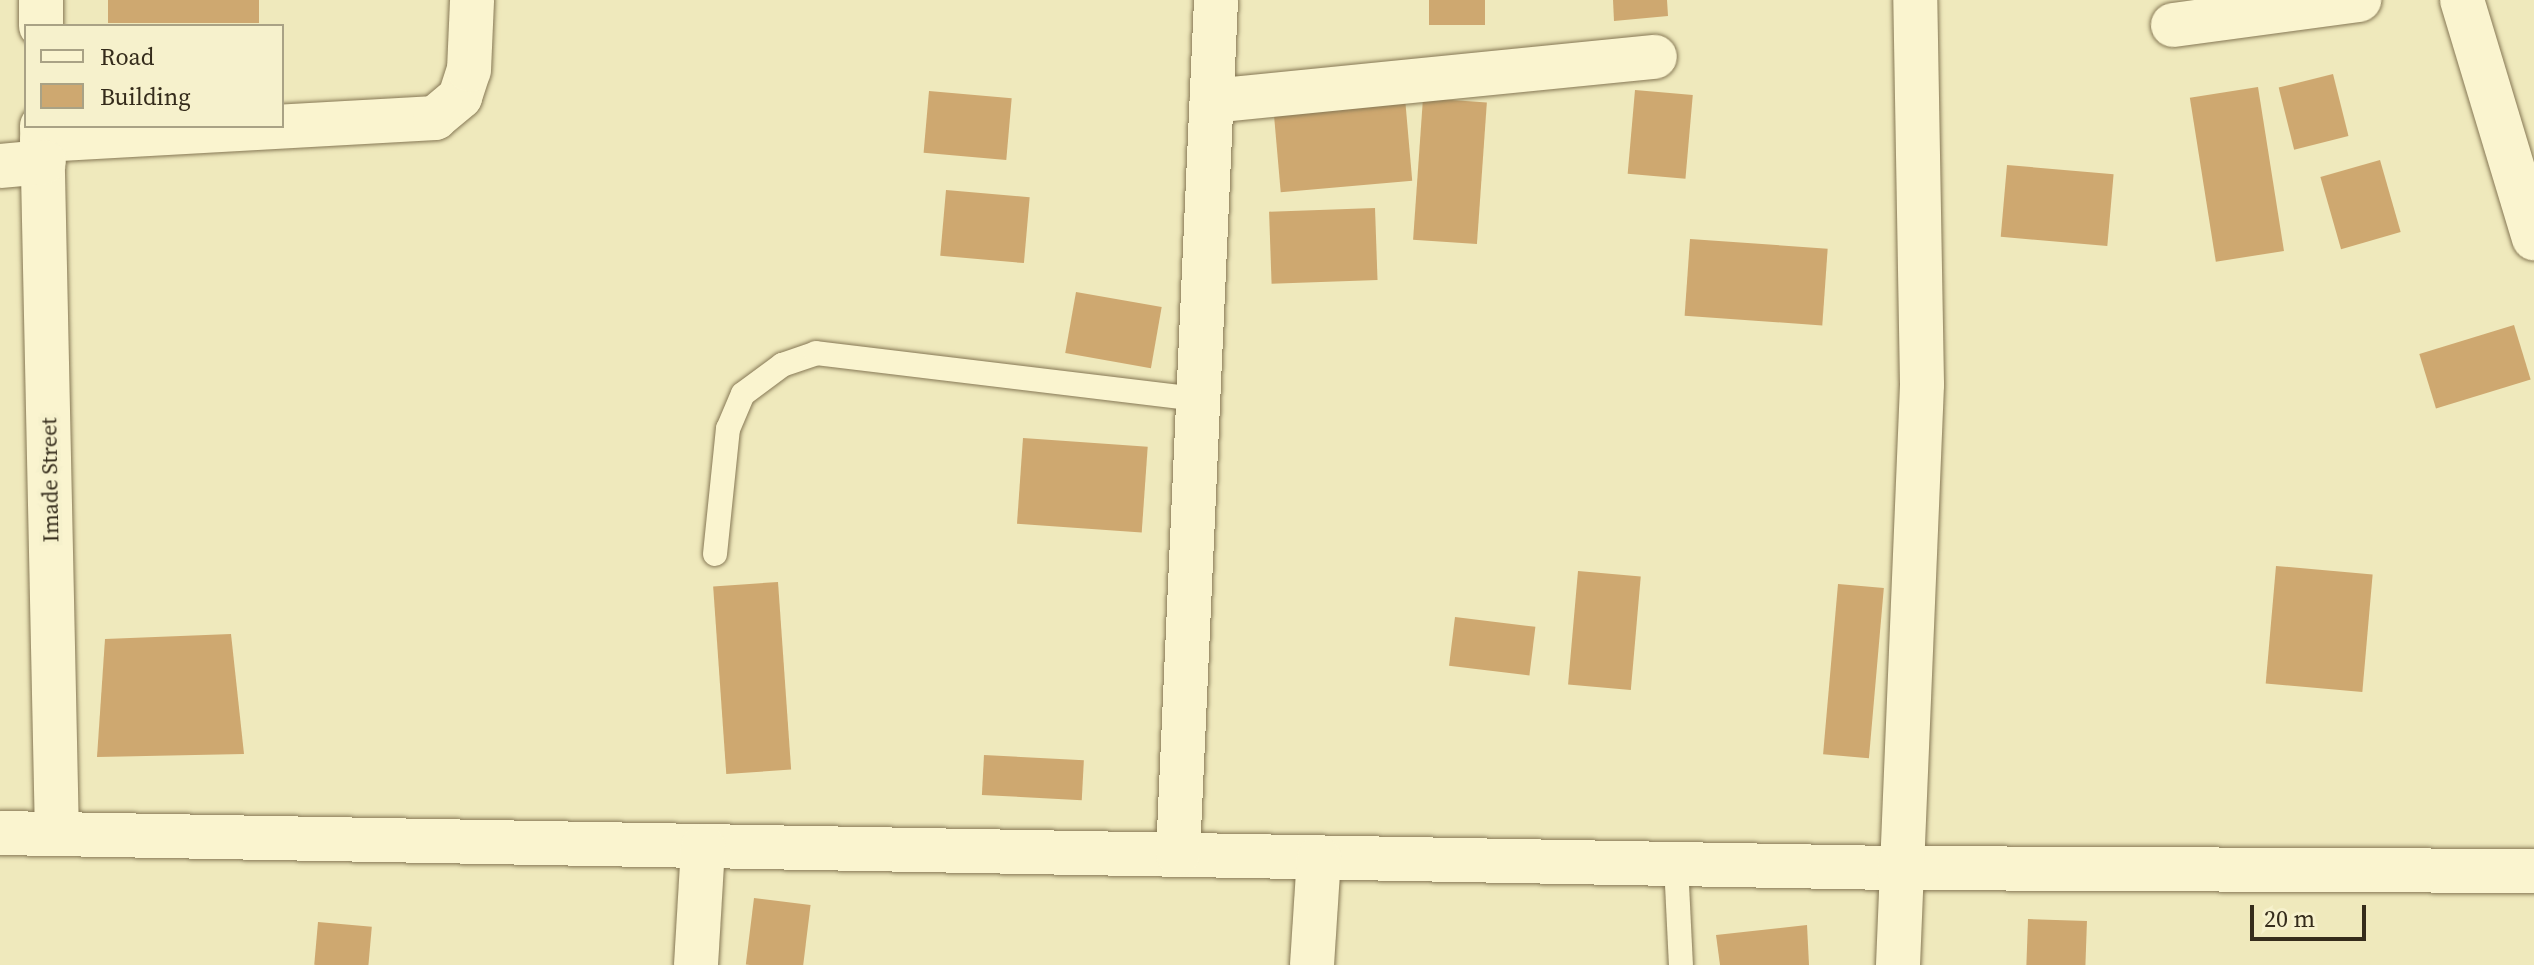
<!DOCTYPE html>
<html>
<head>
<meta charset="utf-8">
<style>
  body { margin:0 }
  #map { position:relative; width:2534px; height:965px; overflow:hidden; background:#efe9bc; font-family:"Source Serif 4",serif }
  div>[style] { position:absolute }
  .building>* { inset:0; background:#cea870; transform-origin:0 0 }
  .roads { filter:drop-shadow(0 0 2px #867855) drop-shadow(0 0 2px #867855) }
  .service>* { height:24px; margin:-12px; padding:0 12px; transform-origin:12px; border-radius:12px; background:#faf4cf }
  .minor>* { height:44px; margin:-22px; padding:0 22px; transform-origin:22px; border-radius:22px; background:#faf4cf }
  span { translate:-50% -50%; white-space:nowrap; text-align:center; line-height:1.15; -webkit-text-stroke:8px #f6f1cc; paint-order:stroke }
  .street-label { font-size:22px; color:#352c1b }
  .legend { position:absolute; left:24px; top:24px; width:260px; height:104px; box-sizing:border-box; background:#f6f1cc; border:2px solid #a9a285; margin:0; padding:10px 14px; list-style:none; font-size:24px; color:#352c1b }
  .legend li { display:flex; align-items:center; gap:16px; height:40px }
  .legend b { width:40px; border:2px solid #a9a285 }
  .scale { position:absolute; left:2250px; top:905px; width:116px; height:36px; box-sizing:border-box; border:4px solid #352c1b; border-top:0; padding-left:10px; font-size:24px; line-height:28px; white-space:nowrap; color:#352c1b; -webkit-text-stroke:6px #f6f1cc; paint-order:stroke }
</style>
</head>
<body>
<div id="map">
  <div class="building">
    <div style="left:108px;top:0;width:151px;height:23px"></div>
    <div style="left:1429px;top:0;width:56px;height:25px"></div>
    <div style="clip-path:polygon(1613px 0,1667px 0,1668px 16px,1614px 21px)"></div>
    <div style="left:2333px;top:74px;width:64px;height:56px;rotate:76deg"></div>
    <div style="left:2258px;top:87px;width:166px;height:69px;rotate:81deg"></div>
    <div style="left:1635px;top:90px;width:58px;height:84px;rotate:5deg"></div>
    <div style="left:929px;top:91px;width:83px;height:62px;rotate:5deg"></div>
    <div style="left:1405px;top:98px;width:83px;height:132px;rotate:85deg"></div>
    <div style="left:1423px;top:98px;width:64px;height:142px;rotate:4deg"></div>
    <div style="left:2380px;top:160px;width:75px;height:62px;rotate:74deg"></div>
    <div style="left:2007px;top:165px;width:107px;height:72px;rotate:5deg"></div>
    <div style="left:946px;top:190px;width:84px;height:66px;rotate:5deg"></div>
    <div style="left:1375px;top:208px;width:72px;height:106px;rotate:88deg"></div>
    <div style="left:1690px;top:239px;width:138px;height:77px;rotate:4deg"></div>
    <div style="left:1076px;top:292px;width:87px;height:62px;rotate:10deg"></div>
    <div style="left:2514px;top:325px;width:57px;height:99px;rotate:73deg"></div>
    <div style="left:1023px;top:438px;width:125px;height:86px;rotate:4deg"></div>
    <div style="left:2276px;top:566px;width:97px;height:118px;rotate:5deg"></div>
    <div style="left:1578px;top:571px;width:63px;height:114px;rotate:5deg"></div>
    <div style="left:778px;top:582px;width:188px;height:65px;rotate:86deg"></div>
    <div style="left:1838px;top:584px;width:46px;height:171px;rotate:5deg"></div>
    <div style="left:1455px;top:617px;width:81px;height:49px;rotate:7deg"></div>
    <div style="clip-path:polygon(231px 634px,244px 754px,97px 757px,105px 639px)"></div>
    <div style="left:984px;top:755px;width:100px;height:40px;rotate:3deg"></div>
    <div style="left:754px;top:898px;width:57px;height:67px;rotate:7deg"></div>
    <div style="left:2028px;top:919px;width:59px;height:46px;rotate:2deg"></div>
    <div style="left:318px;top:922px;width:54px;height:43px;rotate:5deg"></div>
    <div style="clip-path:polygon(1807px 925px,1809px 965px,1720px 965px,1716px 935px)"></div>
  </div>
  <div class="roads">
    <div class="service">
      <div style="left:715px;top:554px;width:126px;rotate:-84.1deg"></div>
      <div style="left:728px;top:429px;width:38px;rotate:-67deg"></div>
      <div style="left:743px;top:394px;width:49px;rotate:-36.6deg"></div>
      <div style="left:782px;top:365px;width:36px;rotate:-19deg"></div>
      <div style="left:816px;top:353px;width:385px;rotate:6.9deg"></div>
      <div style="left:1676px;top:864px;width:101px;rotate:87.2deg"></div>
    </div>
    <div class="minor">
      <div style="left:41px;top:0;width:26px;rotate:90deg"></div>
      <div style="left:2462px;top:0;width:249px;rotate:73.2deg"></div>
      <div style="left:2173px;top:25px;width:188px;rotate:-7.7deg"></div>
      <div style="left:1212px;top:101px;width:445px;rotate:-5.7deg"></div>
      <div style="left:42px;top:126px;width:708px;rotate:88.79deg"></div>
      <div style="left:42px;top:140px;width:394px;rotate:-3.2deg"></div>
      <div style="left:435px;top:118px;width:33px;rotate:-40deg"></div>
      <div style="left:460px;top:97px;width:28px;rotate:-72deg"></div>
      <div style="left:469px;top:70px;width:70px;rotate:-87.5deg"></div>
      <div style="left:0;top:166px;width:44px;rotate:-5.2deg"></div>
      <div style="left:0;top:833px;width:1899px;rotate:1.06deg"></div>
      <div style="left:1899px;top:868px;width:635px;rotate:0.27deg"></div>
      <div style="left:1178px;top:854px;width:855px;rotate:-87.45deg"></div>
      <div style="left:696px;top:965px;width:119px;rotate:-86.6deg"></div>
      <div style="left:1312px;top:965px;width:107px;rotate:-86.3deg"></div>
      <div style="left:1898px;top:965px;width:581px;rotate:-87.63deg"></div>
      <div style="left:1922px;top:384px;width:384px;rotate:-91deg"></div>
    </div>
  </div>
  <div class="street-label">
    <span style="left:50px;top:480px;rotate:-91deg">Imade Street</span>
  </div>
  <ul class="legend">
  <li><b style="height:10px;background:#faf4cf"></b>Road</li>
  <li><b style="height:22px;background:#cea870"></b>Building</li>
  </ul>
  <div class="scale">20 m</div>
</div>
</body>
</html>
